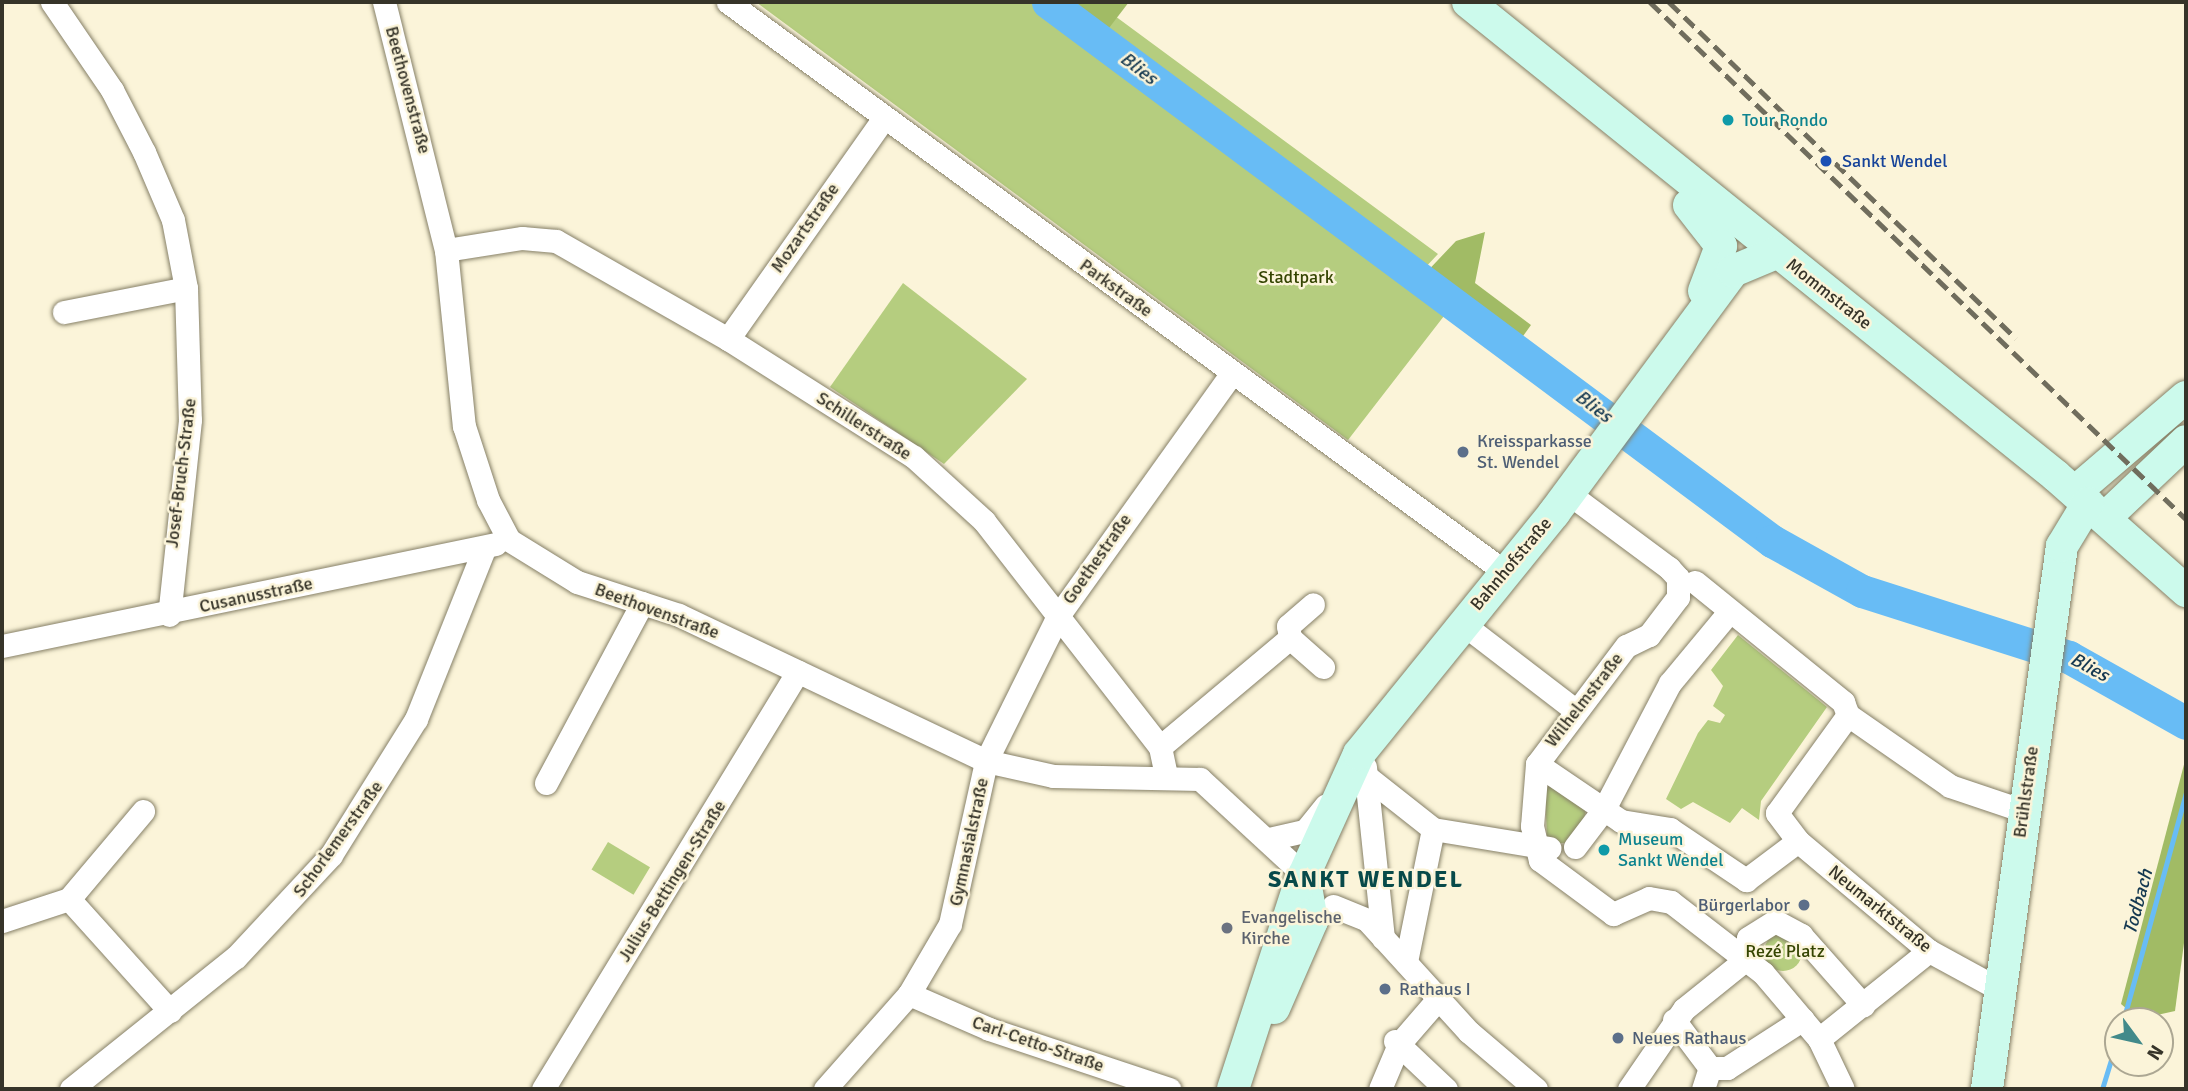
<!DOCTYPE html>
<html>
<head>
<meta charset="utf-8">
<style>
  body { margin:0 }
  #map { position:relative; width:2188px; height:1091px; overflow:hidden; background:#fbf4d9; font-family:Signika,sans-serif }
  div>[style] { position:absolute }
  .green>* { inset:0; background:#b5cd7f; transform-origin:0 0 }
  .round { border-radius:50% }
  .forest>* { inset:0; background:#a1bb65 }
  .stream>* { height:5px; margin:-2.5px; padding:0 2.5px; transform-origin:2.5px; border-radius:2.5px; background:#68bcf5 }
  .river>* { height:33px; margin:-16.5px; padding:0 16.5px; transform-origin:16.5px; border-radius:16.5px; background:#68bcf5 }
  .roads { filter:drop-shadow(0 0 2px #868067) drop-shadow(0 0 2px #868067) }
  .street>* { height:23px; margin:-11.5px; padding:0 11.5px; transform-origin:11.5px; border-radius:11.5px; background:#fff }
  .secondary>* { height:32px; margin:-16px; padding:0 16px; transform-origin:16px; border-radius:16px; background:#ccfaec }
  .rail>* { height:5px; margin-top:-2.5px; transform-origin:0; background:repeating-linear-gradient(90deg,#706d5d 0 14px,transparent 0 21px) }
  .dots>* { width:19px; height:19px; translate:-50% -50%; box-sizing:border-box; border:4px solid #fbf4d9; border-radius:50% }
  span { translate:-50% -50%; white-space:nowrap; text-align:center; line-height:1.15; -webkit-text-stroke:5px #fbf4d9; paint-order:stroke }
  .street-label { font-size:18px; color:#363429 }
  .culture-label { font-size:18px; color:#0d838f }
  .left { translate:0 -50%; text-align:left }
  .transit-label { font-size:18px; color:#164399 }
  .park-label { font-size:18px; color:#354502 }
  .service-label { font-size:18px; color:#4e5e75 }
  .right { translate:-100% -50%; text-align:right }
  .worship-label { font-size:18px; color:#5b616d }
  .water-label { font-size:19px; color:#153951; font-style:italic }
  .district-label { font-size:24px; color:#084a4a; font-weight:700; letter-spacing:2px }
  .frame { position:absolute; inset:0; border:4px solid #363429; pointer-events:none }
  .north { position:absolute; left:2104px; top:1007px; width:70px; height:70px; box-sizing:border-box; background:#fbf4d9; border:2px solid #aca793; border-radius:50%; rotate:123deg; font-size:19px; font-weight:700; line-height:28px; text-align:center; color:#363429 }
  .north::after { content:''; display:block; margin:auto; width:24px; height:32px; background:#428a8a; clip-path:polygon(50% 0,100% 100%,50% 72%,0 100%) }
</style>
</head>
<body>
<div id="map">
  <div class="green">
    <div style="clip-path:polygon(756px 2px,1096px 2px,1438px 254px,1406px 288px,1444px 316px,1348px 440px)"></div>
    <div style="clip-path:polygon(903px 283px,1027px 379px,944px 464px,830px 387px)"></div>
    <div style="clip-path:polygon(1738px 635px,1827px 707px,1761px 801px,1759px 820px,1742px 808px,1730px 823px,1693px 802px,1681px 809px,1666px 799px,1698px 733px,1708px 720px,1720px 723px,1725px 715px,1713px 706px,1723px 686px,1711px 670px)"></div>
    <div style="clip-path:polygon(1545px 782px,1586px 801px,1584px 825px,1570px 843px,1547px 843px)"></div>
    <div style="left:608px;top:842px;width:49px;height:32px;rotate:31deg"></div>
    <div class="round" style="left:1764px;top:933px;width:38px;height:38px"></div>
  </div>
  <div class="forest">
    <div style="clip-path:polygon(1048px 2px,1129px 2px,1099px 41px)"></div>
    <div style="clip-path:polygon(1485px 232px,1475px 283px,1531px 325px,1513px 350px,1419px 280px,1456px 241px)"></div>
    <div style="clip-path:polygon(2186px 757px,2186px 928px,2175px 1011px,2139px 1019px,2121px 1004px)"></div>
  </div>
  <div class="stream">
    <div style="left:2123px;top:1021px;width:238px;rotate:-74.6deg"></div>
    <div style="left:2102px;top:1089px;width:54px;rotate:-72.9deg"></div>
  </div>
  <div class="river">
    <div style="left:1048px;top:2px;width:903px;rotate:36.67deg"></div>
    <div style="left:1772px;top:541px;width:103px;rotate:29.1deg"></div>
    <div style="left:1862px;top:591px;width:217px;rotate:17.7deg"></div>
    <div style="left:2069px;top:657px;width:134px;rotate:29.4deg"></div>
  </div>
  <div class="roads">
    <div class="street">
      <div style="left:52px;top:2px;width:107px;rotate:55.7deg"></div>
      <div style="left:112px;top:90px;width:70px;rotate:62.7deg"></div>
      <div style="left:144px;top:152px;width:74px;rotate:66.9deg"></div>
      <div style="left:173px;top:220px;width:69px;rotate:79.2deg"></div>
      <div style="left:186px;top:288px;width:132px;rotate:88.3deg"></div>
      <div style="left:190px;top:420px;width:196px;rotate:96.1deg"></div>
      <div style="left:384px;top:2px;width:256px;rotate:76deg"></div>
      <div style="left:446px;top:250px;width:177px;rotate:84.2deg"></div>
      <div style="left:464px;top:426px;width:78px;rotate:72deg"></div>
      <div style="left:488px;top:500px;width:45px;rotate:62.3deg"></div>
      <div style="left:509px;top:540px;width:80px;rotate:31.7deg"></div>
      <div style="left:577px;top:582px;width:107px;rotate:17.9deg"></div>
      <div style="left:679px;top:615px;width:340px;rotate:25.4deg"></div>
      <div style="left:986px;top:761px;width:69px;rotate:12.6deg"></div>
      <div style="left:1053px;top:776px;width:147px;rotate:1.2deg"></div>
      <div style="left:1200px;top:779px;width:142px;rotate:42.7deg"></div>
      <div style="left:728px;top:2px;width:964px;rotate:36.26deg"></div>
      <div style="left:446px;top:250px;width:77px;rotate:-9deg"></div>
      <div style="left:522px;top:238px;width:34px;rotate:5deg"></div>
      <div style="left:556px;top:241px;width:198px;rotate:29.7deg"></div>
      <div style="left:728px;top:339px;width:220px;rotate:32.4deg"></div>
      <div style="left:914px;top:457px;width:95px;rotate:42.4deg"></div>
      <div style="left:984px;top:521px;width:286px;rotate:52.1deg"></div>
      <div style="left:1160px;top:747px;width:30px;rotate:78deg"></div>
      <div style="left:64px;top:312px;width:124px;rotate:-11.1deg"></div>
      <div style="left:728px;top:339px;width:269px;rotate:-54.8deg"></div>
      <div style="left:1568px;top:493px;width:126px;rotate:36.6deg"></div>
      <div style="left:1669px;top:568px;width:13px;rotate:48deg"></div>
      <div style="left:1678px;top:578px;width:19px;rotate:90deg"></div>
      <div style="left:1678px;top:597px;width:48px;rotate:127.3deg"></div>
      <div style="left:1649px;top:635px;width:25px;rotate:154deg"></div>
      <div style="left:1626px;top:646px;width:148px;rotate:127deg"></div>
      <div style="left:1537px;top:764px;width:62px;rotate:94.6deg"></div>
      <div style="left:1532px;top:826px;width:35px;rotate:77deg"></div>
      <div style="left:1540px;top:860px;width:91px;rotate:36.5deg"></div>
      <div style="left:1613px;top:914px;width:39px;rotate:-24deg"></div>
      <div style="left:1649px;top:898px;width:22px;rotate:10deg"></div>
      <div style="left:1671px;top:902px;width:116px;rotate:37.7deg"></div>
      <div style="left:1763px;top:973px;width:87px;rotate:49.7deg"></div>
      <div style="left:1819px;top:1039px;width:55px;rotate:64.4deg"></div>
      <div style="left:1695px;top:582px;width:191px;rotate:39deg"></div>
      <div style="left:1843px;top:702px;width:14px;rotate:69deg"></div>
      <div style="left:1463px;top:624px;width:141px;rotate:37.5deg"></div>
      <div style="left:1290px;top:638px;width:12px;rotate:-99deg"></div>
      <div style="left:1288px;top:626px;width:33px;rotate:-41deg"></div>
      <div style="left:2px;top:646px;width:504px;rotate:-11.67deg"></div>
      <div style="left:1160px;top:747px;width:170px;rotate:-40deg"></div>
      <div style="left:1290px;top:638px;width:44px;rotate:41.3deg"></div>
      <div style="left:1537px;top:764px;width:102px;rotate:34.2deg"></div>
      <div style="left:1621px;top:821px;width:50px;rotate:9.3deg"></div>
      <div style="left:1670px;top:829px;width:92px;rotate:33.9deg"></div>
      <div style="left:1746px;top:880px;width:65px;rotate:-36.9deg"></div>
      <div style="left:1365px;top:767px;width:172px;rotate:84deg"></div>
      <div style="left:1345px;top:776px;width:13px;rotate:-58deg"></div>
      <div style="left:1352px;top:765px;width:103px;rotate:38.3deg"></div>
      <div style="left:1433px;top:829px;width:136px;rotate:101.5deg"></div>
      <div style="left:546px;top:783px;width:204px;rotate:-61.9deg"></div>
      <div style="left:1433px;top:829px;width:118px;rotate:9.3deg"></div>
      <div style="left:1269px;top:839px;width:37px;rotate:-13deg"></div>
      <div style="left:1305px;top:831px;width:33px;rotate:-51deg"></div>
      <div style="left:1575px;top:847px;width:48px;rotate:-52.7deg"></div>
      <div style="left:1604px;top:809px;width:142px;rotate:-62.4deg"></div>
      <div style="left:1670px;top:683px;width:92px;rotate:-50.3deg"></div>
      <div style="left:69px;top:899px;width:151px;rotate:48deg"></div>
      <div style="left:1333px;top:906px;width:37px;rotate:22deg"></div>
      <div style="left:1367px;top:920px;width:151px;rotate:47.7deg"></div>
      <div style="left:1469px;top:1032px;width:88px;rotate:40.4deg"></div>
      <div style="left:2px;top:921px;width:71px;rotate:-18.2deg"></div>
      <div style="left:69px;top:899px;width:115px;rotate:-49.9deg"></div>
      <div style="left:1997px;top:988px;width:77px;rotate:-151.4deg"></div>
      <div style="left:1929px;top:951px;width:171px;rotate:-140deg"></div>
      <div style="left:1798px;top:841px;width:35px;rotate:-127deg"></div>
      <div style="left:1777px;top:813px;width:121px;rotate:-54.1deg"></div>
      <div style="left:1848px;top:715px;width:124px;rotate:34.8deg"></div>
      <div style="left:1950px;top:786px;width:78px;rotate:18.7deg"></div>
      <div style="left:909px;top:994px;width:87px;rotate:23.6deg"></div>
      <div style="left:989px;top:1029px;width:190px;rotate:18.4deg"></div>
      <div style="left:1674px;top:1020px;width:60px;rotate:53.1deg"></div>
      <div style="left:1819px;top:1039px;width:141px;rotate:-38.7deg"></div>
      <div style="left:1395px;top:1041px;width:70px;rotate:43.3deg"></div>
      <div style="left:1710px;top:1068px;width:17px"></div>
      <div style="left:1727px;top:1068px;width:90px;rotate:-32.8deg"></div>
      <div style="left:71px;top:1089px;width:211px;rotate:-38.7deg"></div>
      <div style="left:236px;top:957px;width:139px;rotate:-47deg"></div>
      <div style="left:331px;top:855px;width:160px;rotate:-58deg"></div>
      <div style="left:416px;top:719px;width:183px;rotate:-68.2deg"></div>
      <div style="left:543px;top:1089px;width:489px;rotate:-58.6deg"></div>
      <div style="left:825px;top:1089px;width:127px;rotate:-48.5deg"></div>
      <div style="left:909px;top:994px;width:81px;rotate:-59.6deg"></div>
      <div style="left:950px;top:924px;width:167px;rotate:-77.5deg"></div>
      <div style="left:986px;top:761px;width:162px;rotate:-63.6deg"></div>
      <div style="left:1058px;top:616px;width:299px;rotate:-54.4deg"></div>
      <div style="left:1380px;top:1089px;width:49px;rotate:-67.1deg"></div>
      <div style="left:1399px;top:1044px;width:60px;rotate:-49.1deg"></div>
      <div style="left:1629px;top:1089px;width:97px;rotate:-55.5deg"></div>
      <div style="left:1684px;top:1009px;width:78px;rotate:-38.8deg"></div>
      <div style="left:1745px;top:960px;width:22px;rotate:-82deg"></div>
      <div style="left:1748px;top:938px;width:32px;rotate:-32deg"></div>
      <div style="left:1775px;top:921px;width:30px;rotate:28deg"></div>
      <div style="left:1801px;top:935px;width:94px;rotate:48.5deg"></div>
      <div style="left:1703px;top:1089px;width:22px;rotate:-72deg"></div>
    </div>
    <div class="secondary">
      <div style="left:1468px;top:2px;width:755px;rotate:38.87deg"></div>
      <div style="left:2056px;top:476px;width:174px;rotate:41.5deg"></div>
      <div style="left:1689px;top:205px;width:52px;rotate:52deg"></div>
      <div style="left:1721px;top:246px;width:48px;rotate:110.7deg"></div>
      <div style="left:2075px;top:492px;width:146px;rotate:-40.6deg"></div>
      <div style="left:2106px;top:517px;width:110px;rotate:-43.5deg"></div>
      <div style="left:1274px;top:1008px;width:95px;rotate:-66.4deg"></div>
      <div style="left:1312px;top:921px;width:47px;rotate:-99.9deg"></div>
      <div style="left:1233px;top:1089px;width:213px;rotate:-72deg"></div>
      <div style="left:1299px;top:886px;width:145px;rotate:-65.6deg"></div>
      <div style="left:1359px;top:754px;width:310px;rotate:-51deg"></div>
      <div style="left:1554px;top:513px;width:301px;rotate:-53.5deg"></div>
      <div style="left:1733px;top:271px;width:47px;rotate:-22.7deg"></div>
      <div style="left:1987px;top:1089px;width:548px;rotate:-82.14deg"></div>
      <div style="left:2062px;top:546px;width:50px;rotate:-58.8deg"></div>
    </div>
  </div>
  <div class="rail">
    <div style="left:1650px;top:2px;width:745px;rotate:43.97deg"></div>
    <div style="left:1669px;top:2px;width:483px;rotate:44.1deg"></div>
  </div>
  <div class="dots">
    <div style="left:1728px;top:120px;background:#0f9aa8"></div>
    <div style="left:1826px;top:161px;background:#1a4fb4"></div>
    <div style="left:1463px;top:452px;background:#5c6f8a"></div>
    <div style="left:1604px;top:850px;background:#0f9aa8"></div>
    <div style="left:1804px;top:905px;background:#5c6f8a"></div>
    <div style="left:1227px;top:928px;background:#6b7280"></div>
    <div style="left:1385px;top:989px;background:#5c6f8a"></div>
    <div style="left:1618px;top:1038px;background:#5c6f8a"></div>
  </div>
  <div class="street-label">
    <span style="left:408px;top:90px;rotate:75deg">Beethovenstraße</span>
    <span style="left:805px;top:228px;rotate:-55deg">Mozartstraße</span>
    <span style="left:1116px;top:288px;rotate:36deg">Parkstraße</span>
    <span style="left:1829px;top:294px;rotate:38deg">Mommstraße</span>
    <span style="left:864px;top:426px;rotate:33deg">Schillerstraße</span>
    <span style="left:181px;top:473px;rotate:-83deg">Josef-Bruch-Straße</span>
    <span style="left:1097px;top:559px;rotate:-55deg">Goethestraße</span>
    <span style="left:1511px;top:564px;rotate:-50deg">Bahnhofstraße</span>
    <span style="left:256px;top:595px;rotate:-12deg">Cusanusstraße</span>
    <span style="left:657px;top:611px;rotate:20deg">Beethovenstraße</span>
    <span style="left:1584px;top:700px;rotate:-52deg">Wilhelmstraße</span>
    <span style="left:2026px;top:792px;rotate:-82deg">Brühlstraße</span>
    <span style="left:338px;top:839px;rotate:-54deg">Schorlemerstraße</span>
    <span style="left:969px;top:842px;rotate:-78deg">Gymnasialstraße</span>
    <span style="left:672px;top:881px;rotate:-58deg">Julius-Bettingen-Straße</span>
    <span style="left:1880px;top:909px;rotate:39deg">Neumarktstraße</span>
    <span style="left:1038px;top:1044px;rotate:19deg">Carl-Cetto-Straße</span>
  </div>
  <div class="culture-label">
    <span class="left" style="left:1742px;top:120px">Tour Rondo</span>
    <span class="left" style="left:1618px;top:850px">Museum<br>Sankt Wendel</span>
  </div>
  <div class="transit-label">
    <span class="left" style="left:1842px;top:161px">Sankt Wendel</span>
  </div>
  <div class="park-label">
    <span style="left:1296px;top:277px">Stadtpark</span>
    <span style="left:1785px;top:951px">Rezé Platz</span>
  </div>
  <div class="service-label">
    <span class="left" style="left:1477px;top:452px">Kreissparkasse<br>St. Wendel</span>
    <span class="right" style="left:1790px;top:905px">Bürgerlabor</span>
    <span class="left" style="left:1399px;top:989px">Rathaus I</span>
    <span class="left" style="left:1632px;top:1038px">Neues Rathaus</span>
  </div>
  <div class="worship-label">
    <span class="left" style="left:1241px;top:928px">Evangelische<br>Kirche</span>
  </div>
  <div class="water-label">
    <span style="left:1138px;top:69px;rotate:37deg">Blies</span>
    <span style="left:1593px;top:407px;rotate:37deg">Blies</span>
    <span style="left:2089px;top:668px;rotate:28deg">Blies</span>
    <span style="left:2139px;top:902px;rotate:-75deg">Todbach</span>
  </div>
  <div class="district-label">
    <span style="left:1366px;top:880px">SANKT WENDEL</span>
  </div>
  <div class="frame"></div>
  <div class="north">N</div>
</div>
</body>
</html>
